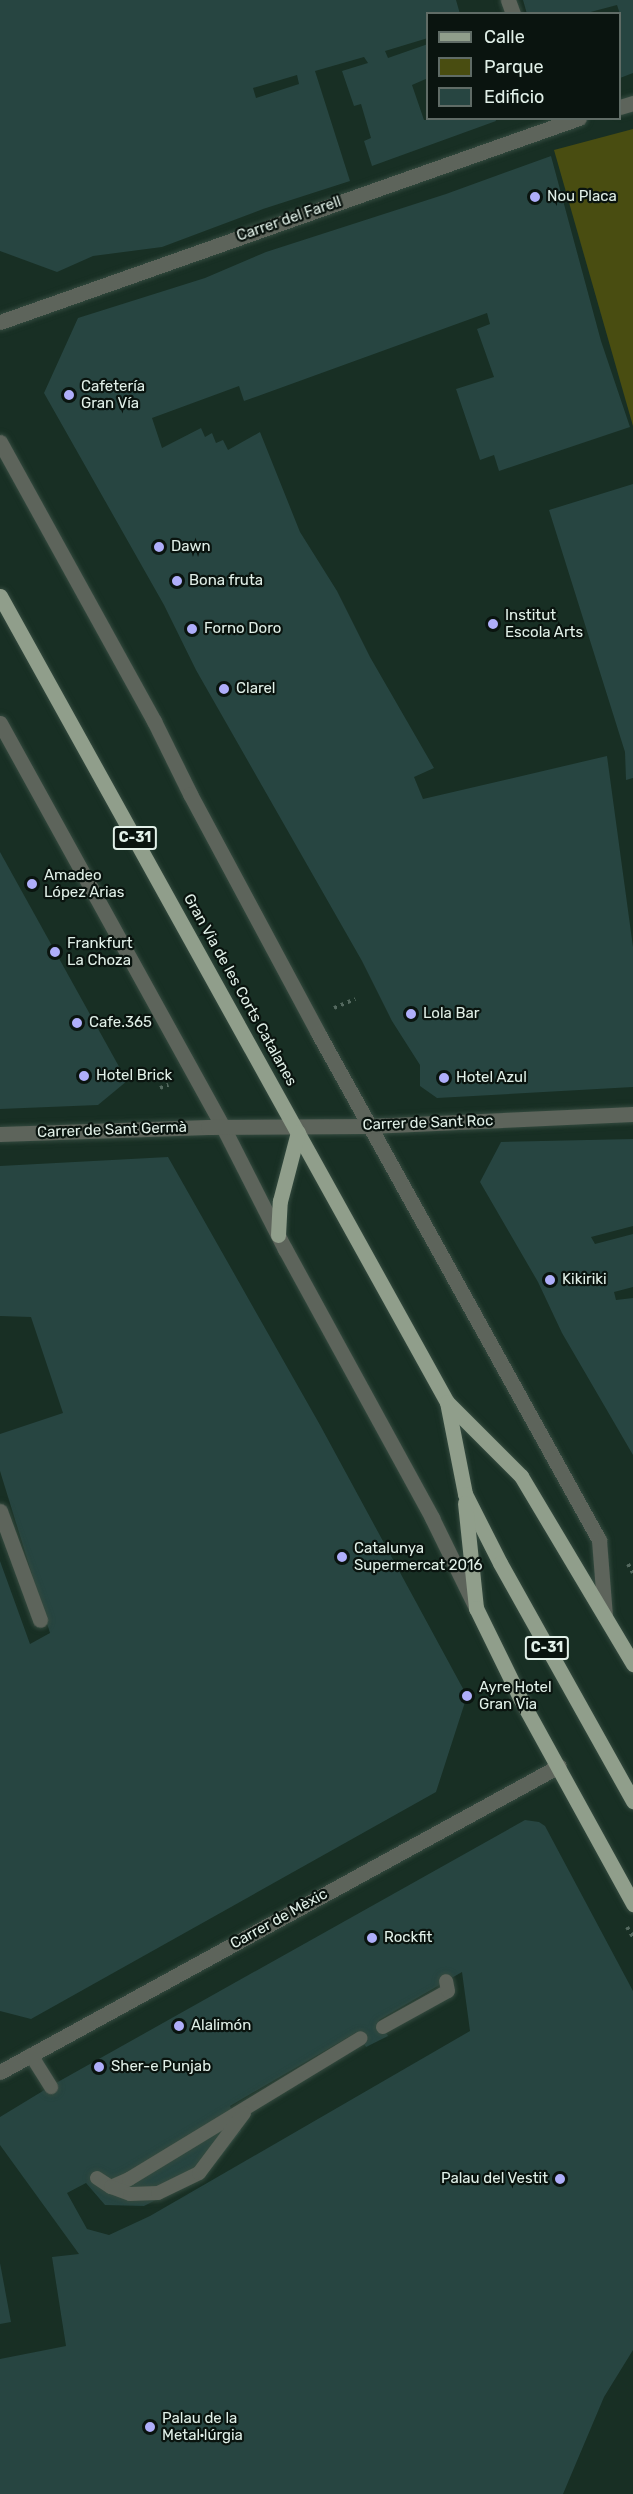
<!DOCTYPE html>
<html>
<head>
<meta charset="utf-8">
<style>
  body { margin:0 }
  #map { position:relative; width:633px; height:2494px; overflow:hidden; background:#182f24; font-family:Rubik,sans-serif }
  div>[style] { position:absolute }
  .green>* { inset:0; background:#494d11 }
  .building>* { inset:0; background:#274541 }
  .path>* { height:4px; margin-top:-2px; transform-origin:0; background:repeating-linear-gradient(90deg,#54695f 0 3px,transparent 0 7.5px) }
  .roads { filter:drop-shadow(0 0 2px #344a3f) drop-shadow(0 0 2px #344a3f) }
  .lane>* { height:14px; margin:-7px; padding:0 7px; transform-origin:7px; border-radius:7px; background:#5d645b }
  .street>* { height:15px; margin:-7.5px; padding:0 7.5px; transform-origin:7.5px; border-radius:7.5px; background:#5d645b }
  .primary>* { height:15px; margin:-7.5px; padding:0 7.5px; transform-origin:7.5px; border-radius:7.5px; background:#909e8b }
  .dots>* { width:16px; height:16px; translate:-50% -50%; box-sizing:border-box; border:3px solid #0a140f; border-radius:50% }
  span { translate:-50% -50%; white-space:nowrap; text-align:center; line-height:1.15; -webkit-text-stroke:4.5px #0a140f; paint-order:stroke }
  .shield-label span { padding:2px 4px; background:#0a140f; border:2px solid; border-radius:4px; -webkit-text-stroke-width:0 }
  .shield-label { font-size:14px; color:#e1f0e8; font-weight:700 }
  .poi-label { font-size:15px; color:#e1f0e8 }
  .left { translate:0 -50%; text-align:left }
  .right { translate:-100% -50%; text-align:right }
  .street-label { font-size:15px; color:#e1f0e8 }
  .legend { position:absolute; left:426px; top:12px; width:195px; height:108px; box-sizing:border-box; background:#0a140f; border:2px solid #606c66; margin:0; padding:8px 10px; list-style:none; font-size:18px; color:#e1f0e8 }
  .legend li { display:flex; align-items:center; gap:12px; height:30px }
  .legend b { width:30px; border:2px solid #606c66 }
</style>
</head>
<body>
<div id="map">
  <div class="green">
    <div style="clip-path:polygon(633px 129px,633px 426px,554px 150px)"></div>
  </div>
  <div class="building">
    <div style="clip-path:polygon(evenodd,0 0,456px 0,460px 14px,428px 14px,428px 38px,385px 51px,388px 58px,428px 44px,428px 78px,412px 85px,424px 120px,495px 118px,496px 121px,372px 166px,364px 141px,371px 138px,361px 104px,354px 106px,342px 71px,368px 63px,364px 57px,315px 71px,350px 181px,263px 209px,162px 247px,93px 256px,57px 272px,0 251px,0 0,297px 75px,299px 84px,256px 98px,253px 88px,297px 75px)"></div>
    <div style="clip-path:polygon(523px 0,633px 0,633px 73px,620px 78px,620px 14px,617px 5px,583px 14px,527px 14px)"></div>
    <div style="clip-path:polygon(551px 156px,601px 341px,630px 427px,499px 471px,494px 455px,480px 460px,456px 389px,494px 377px,477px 329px,490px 324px,487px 313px,244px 401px,239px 386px,152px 418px,162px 448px,201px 428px,205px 437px,212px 433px,216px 443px,223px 440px,228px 450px,260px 432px,300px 532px,337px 591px,370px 657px,434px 768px,414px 777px,423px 799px,607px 756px,633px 947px,633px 1087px,437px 1098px,420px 1086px,420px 1065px,392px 1021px,362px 961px,196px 670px,164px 605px,44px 393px,78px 318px,205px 278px,266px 252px,446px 194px)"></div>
    <div style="clip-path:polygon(633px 484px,633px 778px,626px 780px,625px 752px,549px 510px)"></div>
    <div style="clip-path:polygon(0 852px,127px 1081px,98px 1105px,0 1109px)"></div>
    <div style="clip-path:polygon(633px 1139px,633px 1226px,591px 1237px,595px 1244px,633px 1234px,633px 1287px,614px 1292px,616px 1300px,633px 1298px,633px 1455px,562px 1333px,538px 1282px,480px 1182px,501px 1142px)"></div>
    <div style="clip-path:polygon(168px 1157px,320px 1425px,467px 1696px,436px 1792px,31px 2019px,0 2011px,0 1561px,30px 1644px,50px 1633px,0 1471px,0 1434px,63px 1413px,31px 1317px,0 1316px,0 1166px)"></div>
    <div style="clip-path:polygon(evenodd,525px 1820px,539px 1822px,545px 1826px,633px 1991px,633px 2350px,604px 2397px,563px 2494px,0 2494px,0 2359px,66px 2346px,52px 2257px,79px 2254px,0 2145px,0 2117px,56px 2083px,525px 1820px,462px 1972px,470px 2031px,150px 2216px,109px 2235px,87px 2229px,67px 2193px,86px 2183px,105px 2205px,144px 2206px,207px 2174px,241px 2131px,230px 2106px,357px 2032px,366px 2047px,388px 2036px,379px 2020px,462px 1972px)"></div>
    <div style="clip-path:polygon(0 2263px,11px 2322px,0 2324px)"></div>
  </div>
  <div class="path">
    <div style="left:334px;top:1008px;width:23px;rotate:-23deg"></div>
    <div style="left:160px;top:1088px;width:9px;rotate:-21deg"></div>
    <div style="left:628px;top:1564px;width:10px;rotate:61deg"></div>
    <div style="left:627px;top:1927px;width:12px;rotate:59deg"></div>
  </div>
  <div class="roads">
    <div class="lane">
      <div style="left:383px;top:2027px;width:74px;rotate:-29deg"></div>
      <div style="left:448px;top:1991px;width:10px;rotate:-101deg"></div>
      <div style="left:31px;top:2055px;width:38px;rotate:58deg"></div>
      <div style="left:97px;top:2178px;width:17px;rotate:33deg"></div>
      <div style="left:111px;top:2187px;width:20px;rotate:-24deg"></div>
      <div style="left:129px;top:2179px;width:271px;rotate:-31.3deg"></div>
      <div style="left:111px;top:2187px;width:20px;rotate:20deg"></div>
      <div style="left:130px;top:2194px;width:28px;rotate:-2deg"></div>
      <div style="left:158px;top:2193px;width:46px;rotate:-26deg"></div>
      <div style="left:199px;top:2173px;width:75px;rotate:-53.1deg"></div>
    </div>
    <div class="street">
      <div style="left:508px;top:0;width:15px;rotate:70deg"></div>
      <div style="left:620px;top:107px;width:14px;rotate:-17deg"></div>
      <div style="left:0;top:322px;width:614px;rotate:-19.41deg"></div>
      <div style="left:0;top:442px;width:319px;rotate:61.1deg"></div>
      <div style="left:154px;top:721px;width:81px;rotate:63.7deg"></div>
      <div style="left:190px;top:794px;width:271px;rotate:61.8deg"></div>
      <div style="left:318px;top:1033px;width:580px;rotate:61deg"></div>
      <div style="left:599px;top:1540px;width:76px;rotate:85.5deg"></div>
      <div style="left:0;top:723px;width:461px;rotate:61.1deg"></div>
      <div style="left:223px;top:1127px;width:137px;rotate:63.1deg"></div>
      <div style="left:285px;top:1249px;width:307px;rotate:61.3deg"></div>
      <div style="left:432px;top:1518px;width:100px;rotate:63.9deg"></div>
      <div style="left:0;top:1134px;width:208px;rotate:-1.9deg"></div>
      <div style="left:208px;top:1127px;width:161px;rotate:-0.4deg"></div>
      <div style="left:369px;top:1126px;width:264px;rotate:-2.6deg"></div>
      <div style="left:0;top:1511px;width:116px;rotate:69.8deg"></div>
      <div style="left:0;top:2072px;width:637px;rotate:-28.7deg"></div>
    </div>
    <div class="primary">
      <div style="left:0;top:596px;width:922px;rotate:60.99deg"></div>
      <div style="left:447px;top:1402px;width:94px;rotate:78.9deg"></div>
      <div style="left:465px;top:1494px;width:77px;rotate:63.1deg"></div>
      <div style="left:500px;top:1563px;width:273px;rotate:60.8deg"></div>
      <div style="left:278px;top:1235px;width:34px;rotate:-87deg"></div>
      <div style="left:280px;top:1201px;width:71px;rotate:-75.4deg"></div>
      <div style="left:447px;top:1402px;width:105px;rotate:45deg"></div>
      <div style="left:521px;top:1476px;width:219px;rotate:59.2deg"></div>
      <div style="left:465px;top:1503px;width:106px;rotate:84deg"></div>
      <div style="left:476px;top:1608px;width:102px;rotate:63.9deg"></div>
      <div style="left:521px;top:1700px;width:233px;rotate:61.2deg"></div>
    </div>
  </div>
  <div class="dots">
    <div style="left:535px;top:197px;background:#afaefa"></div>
    <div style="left:69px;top:395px;background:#afaefa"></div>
    <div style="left:159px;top:547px;background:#afaefa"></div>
    <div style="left:177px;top:581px;background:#afaefa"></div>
    <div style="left:493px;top:624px;background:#afaefa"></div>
    <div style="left:192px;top:629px;background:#afaefa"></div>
    <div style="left:224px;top:689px;background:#afaefa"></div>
    <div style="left:32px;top:884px;background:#afaefa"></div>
    <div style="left:55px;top:952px;background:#afaefa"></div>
    <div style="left:411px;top:1014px;background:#afaefa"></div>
    <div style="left:77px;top:1023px;background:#afaefa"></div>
    <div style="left:84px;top:1076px;background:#afaefa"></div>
    <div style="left:444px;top:1078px;background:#afaefa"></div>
    <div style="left:550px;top:1280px;background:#afaefa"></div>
    <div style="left:342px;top:1557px;background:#afaefa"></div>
    <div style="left:467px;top:1696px;background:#afaefa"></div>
    <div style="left:372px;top:1938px;background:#afaefa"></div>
    <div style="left:179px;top:2026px;background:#afaefa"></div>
    <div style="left:99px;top:2067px;background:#afaefa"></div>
    <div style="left:560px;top:2179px;background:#afaefa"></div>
    <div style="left:150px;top:2427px;background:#afaefa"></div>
  </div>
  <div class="shield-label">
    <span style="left:135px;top:838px">C-31</span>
    <span style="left:547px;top:1648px">C-31</span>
  </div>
  <div class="poi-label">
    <span class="left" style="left:547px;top:197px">Nou Placa</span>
    <span class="left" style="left:81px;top:395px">Cafetería<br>Gran Vía</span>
    <span class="left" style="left:171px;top:547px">Dawn</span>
    <span class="left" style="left:189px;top:581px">Bona fruta</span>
    <span class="left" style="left:505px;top:624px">Institut<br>Escola Arts</span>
    <span class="left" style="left:204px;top:629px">Forno Doro</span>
    <span class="left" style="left:236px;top:689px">Clarel</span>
    <span class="left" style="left:44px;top:884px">Amadeo<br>López Arias</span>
    <span class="left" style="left:67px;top:952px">Frankfurt<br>La Choza</span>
    <span class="left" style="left:423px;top:1014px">Lola Bar</span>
    <span class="left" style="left:89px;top:1023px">Cafe.365</span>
    <span class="left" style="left:96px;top:1076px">Hotel Brick</span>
    <span class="left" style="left:456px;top:1078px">Hotel Azul</span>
    <span class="left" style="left:562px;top:1280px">Kikiriki</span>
    <span class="left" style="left:354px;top:1557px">Catalunya<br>Supermercat 2016</span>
    <span class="left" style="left:479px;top:1696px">Ayre Hotel<br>Gran Via</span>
    <span class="left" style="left:384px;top:1938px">Rockfit</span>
    <span class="left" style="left:191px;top:2026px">Alalimón</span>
    <span class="left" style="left:111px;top:2067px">Sher-e Punjab</span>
    <span class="right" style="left:548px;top:2179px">Palau del Vestit</span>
    <span class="left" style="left:162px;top:2427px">Palau de la<br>Metal·lúrgia</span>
  </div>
  <div class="street-label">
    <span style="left:289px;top:219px;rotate:-19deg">Carrer del Farell</span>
    <span style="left:240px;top:990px;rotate:61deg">Gran Via de les Corts Catalanes</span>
    <span style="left:428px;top:1123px;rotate:-2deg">Carrer de Sant Roc</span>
    <span style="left:112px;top:1130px;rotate:-2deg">Carrer de Sant Germà</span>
    <span style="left:279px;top:1919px;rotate:-29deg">Carrer de Mèxic</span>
  </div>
  <ul class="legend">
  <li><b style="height:8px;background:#909e8b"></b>Calle</li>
  <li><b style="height:16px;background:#494d11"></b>Parque</li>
  <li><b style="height:16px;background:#274541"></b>Edificio</li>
  </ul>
</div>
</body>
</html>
